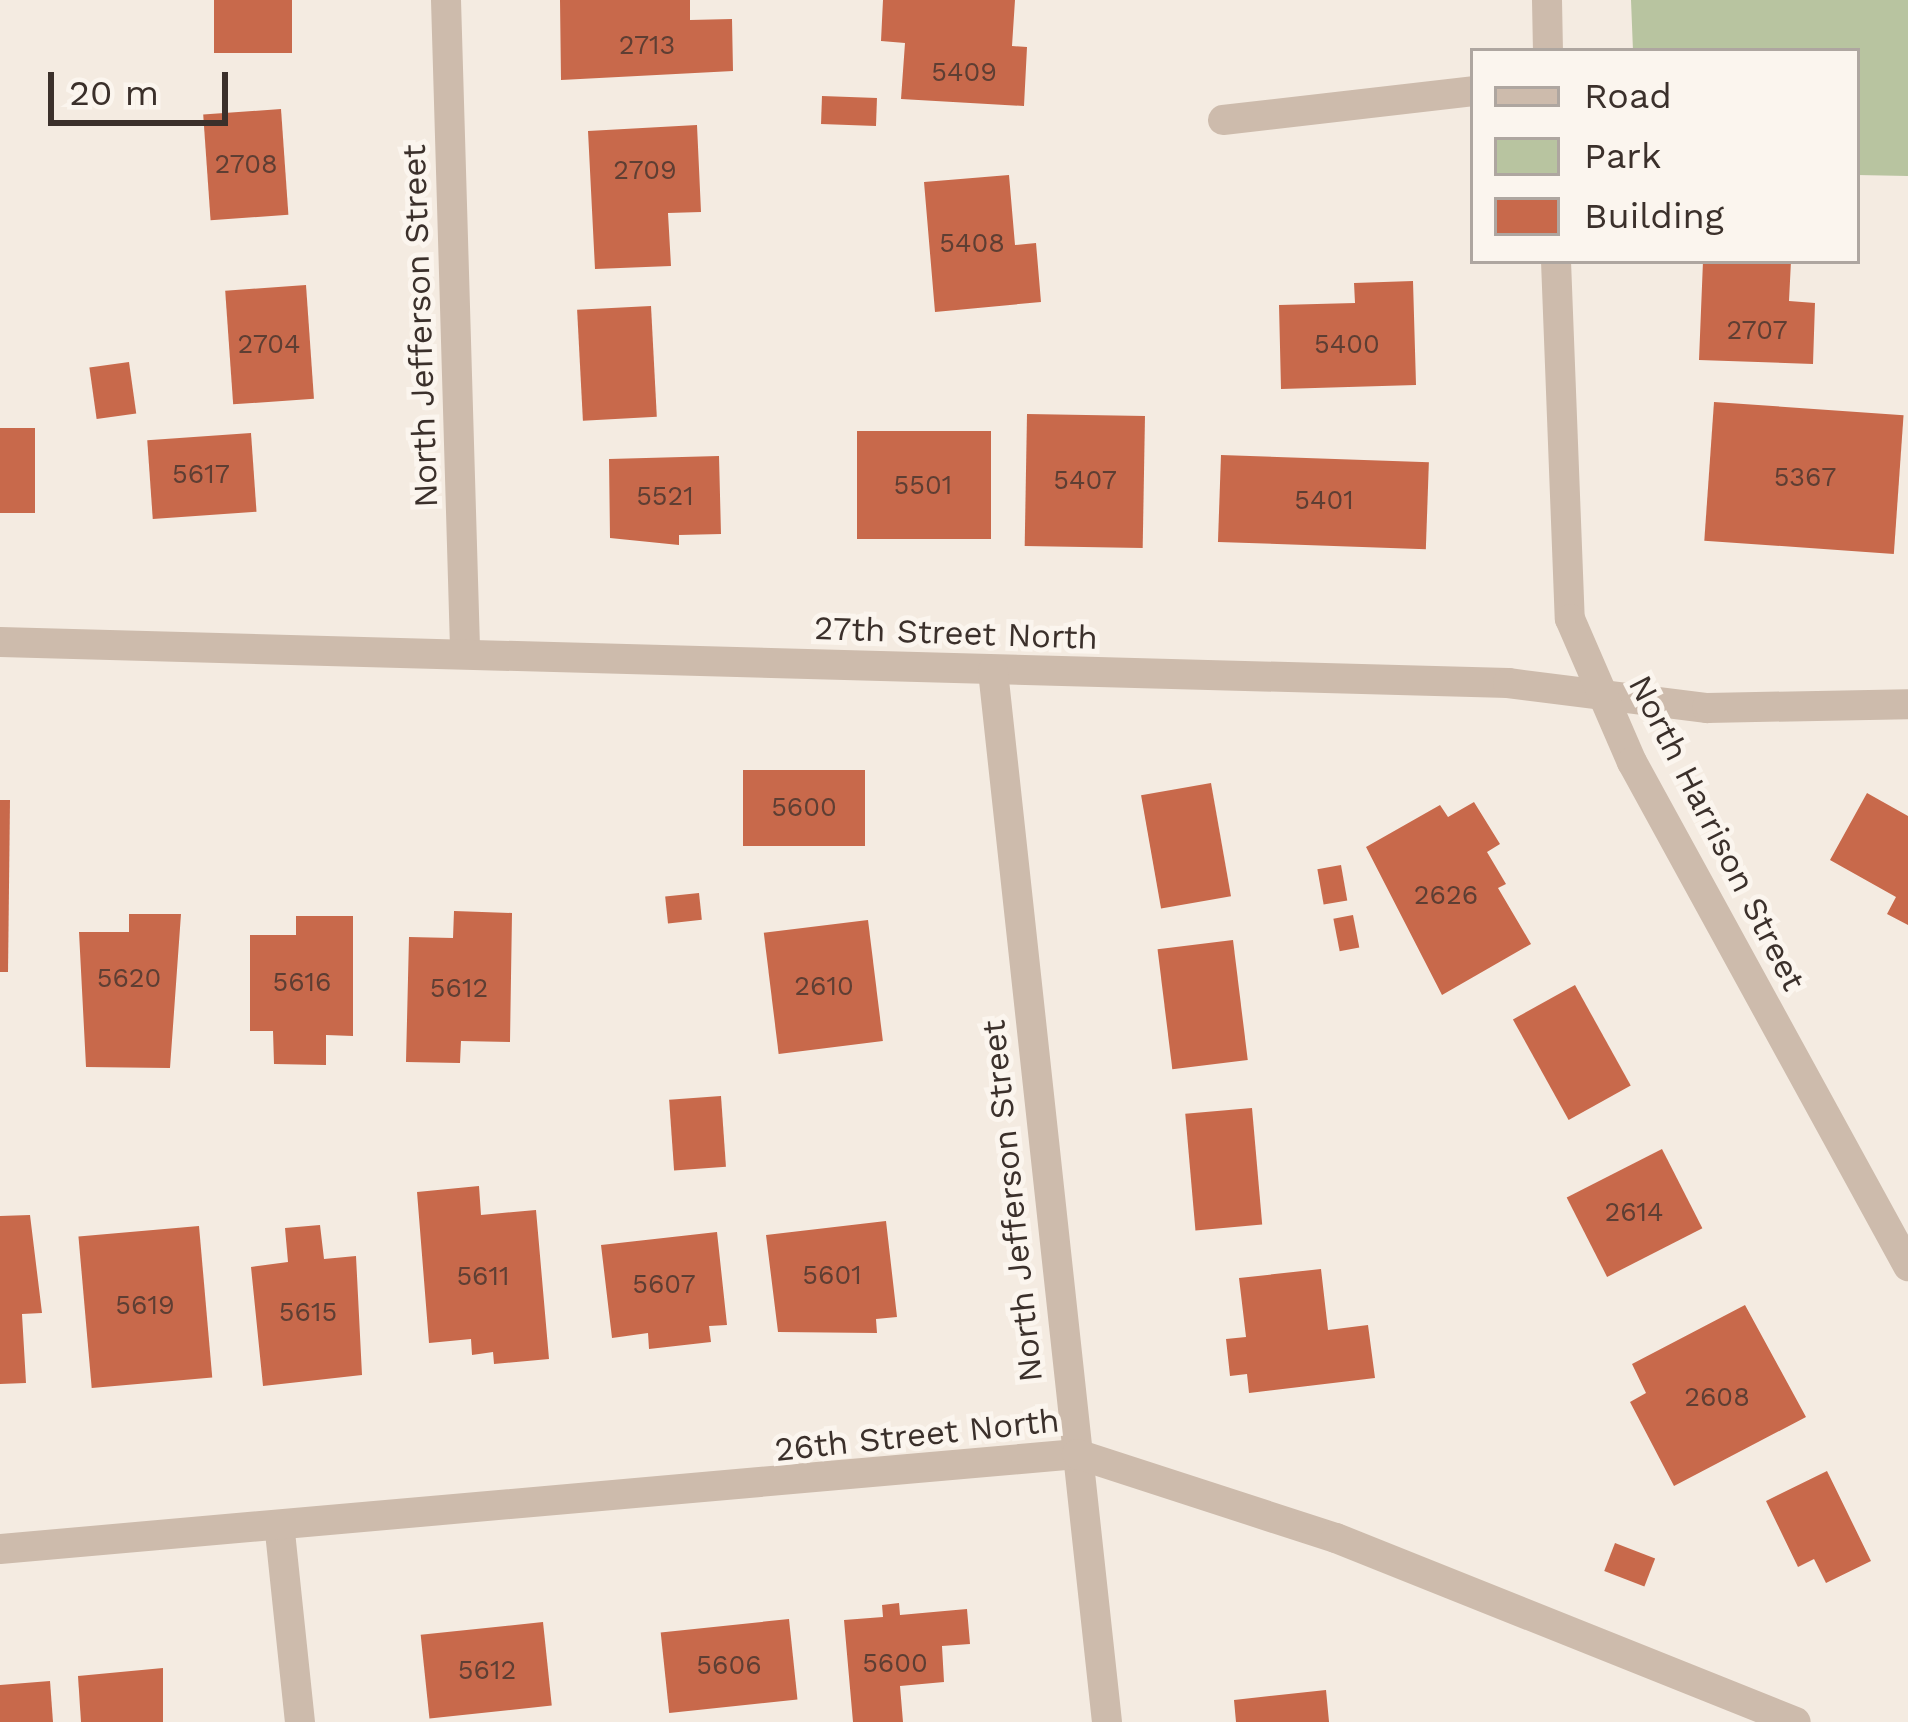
<!DOCTYPE html>
<html>
<head>
<meta charset="utf-8">
<style>
  body { margin:0 }
  #map { position:relative; width:1908px; height:1722px; overflow:hidden; background:#f4ebe1; font-family:"Work Sans",sans-serif }
  div>[style] { position:absolute }
  .green>* { inset:0; background:#b8c4a0 }
  .building>* { inset:0; background:#c8694b; transform-origin:0 0 }
  .minor>* { height:30px; margin:-15px; padding:0 15px; transform-origin:15px; border-radius:15px; background:#cdbbac }
  .tertiary>* { height:30px; margin:-15px; padding:0 15px; transform-origin:15px; border-radius:15px; background:#cdbbac }
  span { translate:-50% -50%; white-space:nowrap; text-align:center; line-height:1.15; -webkit-text-stroke:10px #fbf5ee; paint-order:stroke }
  .number-label { font-size:27px; color:#5e3e33 }
  .number-label span { -webkit-text-stroke-width:0 }
  .street-label { font-size:33px; color:#3b302b }
  .legend { position:absolute; left:1470px; top:48px; width:390px; height:216px; box-sizing:border-box; background:#fbf5ee; border:3px solid #aea6a0; margin:0; padding:15px 21px; list-style:none; font-size:36px; color:#3b302b }
  .legend li { display:flex; align-items:center; gap:24px; height:60px }
  .legend b { width:60px; border:3px solid #aea6a0 }
  .scale { position:absolute; left:48px; top:72px; width:180px; height:54px; box-sizing:border-box; border:6px solid #3b302b; border-top:0; padding-left:15px; font-size:36px; line-height:42px; white-space:nowrap; color:#3b302b; -webkit-text-stroke:9px #fbf5ee; paint-order:stroke }
</style>
</head>
<body>
<div id="map">
  <div class="green">
    <div style="clip-path:polygon(1631px 0,1908px 0,1908px 176px,1857px 175px,1857px 51px,1633px 51px)"></div>
  </div>
  <div class="building">
    <div style="left:214px;top:0;width:78px;height:53px"></div>
    <div style="clip-path:polygon(560px 0,690px 0,690px 20px,732px 19px,733px 71px,561px 80px)"></div>
    <div style="clip-path:polygon(883px 0,1015px 0,1012px 46px,1027px 47px,1024px 106px,901px 99px,905px 43px,881px 41px)"></div>
    <div style="left:822px;top:96px;width:55px;height:28px;rotate:2deg"></div>
    <div style="left:281px;top:109px;width:106px;height:78px;rotate:86deg"></div>
    <div style="clip-path:polygon(697px 125px,701px 212px,668px 213px,671px 266px,595px 269px,588px 131px)"></div>
    <div style="clip-path:polygon(1009px 175px,1015px 245px,1036px 243px,1041px 302px,935px 312px,924px 182px)"></div>
    <div style="clip-path:polygon(1703px 261px,1791px 261px,1789px 301px,1815px 303px,1813px 364px,1699px 360px)"></div>
    <div style="clip-path:polygon(1413px 281px,1416px 385px,1281px 389px,1279px 305px,1355px 303px,1354px 283px)"></div>
    <div style="left:306px;top:285px;width:114px;height:81px;rotate:86deg"></div>
    <div style="left:651px;top:306px;width:111px;height:74px;rotate:87deg"></div>
    <div style="left:129px;top:362px;width:52px;height:40px;rotate:82deg"></div>
    <div style="left:1714px;top:402px;width:190px;height:139px;rotate:4deg"></div>
    <div style="left:1027px;top:414px;width:118px;height:132px;rotate:1deg"></div>
    <div style="left:0;top:428px;width:35px;height:85px"></div>
    <div style="left:857px;top:431px;width:134px;height:108px"></div>
    <div style="left:251px;top:433px;width:79px;height:104px;rotate:86deg"></div>
    <div style="left:1221px;top:455px;width:208px;height:87px;rotate:2deg"></div>
    <div style="clip-path:polygon(719px 456px,721px 534px,679px 535px,679px 545px,610px 538px,609px 459px)"></div>
    <div style="left:743px;top:770px;width:122px;height:76px"></div>
    <div style="left:1211px;top:783px;width:115px;height:71px;rotate:80deg"></div>
    <div style="clip-path:polygon(1867px 793px,1908px 816px,1908px 925px,1887px 914px,1896px 897px,1830px 860px)"></div>
    <div style="clip-path:polygon(0 800px,10px 800px,8px 972px,0 972px)"></div>
    <div style="clip-path:polygon(1474px 802px,1500px 844px,1487px 852px,1506px 884px,1498px 888px,1531px 944px,1442px 995px,1366px 847px,1440px 805px,1448px 817px)"></div>
    <div style="left:1341px;top:865px;width:36px;height:24px;rotate:80deg"></div>
    <div style="left:699px;top:893px;width:27px;height:34px;rotate:84deg"></div>
    <div style="clip-path:polygon(454px 911px,512px 913px,510px 1042px,461px 1041px,460px 1063px,406px 1062px,409px 937px,453px 938px)"></div>
    <div style="clip-path:polygon(129px 914px,181px 914px,170px 1068px,86px 1067px,79px 932px,129px 932px)"></div>
    <div style="left:1353px;top:915px;width:33px;height:20px;rotate:79deg"></div>
    <div style="clip-path:polygon(296px 916px,353px 916px,353px 1036px,326px 1035px,326px 1065px,274px 1064px,273px 1031px,250px 1031px,250px 935px,296px 935px)"></div>
    <div style="left:868px;top:920px;width:122px;height:105px;rotate:83deg"></div>
    <div style="left:1233px;top:940px;width:121px;height:76px;rotate:83deg"></div>
    <div style="left:1575px;top:985px;width:115px;height:71px;rotate:61deg"></div>
    <div style="left:721px;top:1096px;width:71px;height:52px;rotate:86deg"></div>
    <div style="left:1252px;top:1108px;width:117px;height:67px;rotate:85deg"></div>
    <div style="left:1662px;top:1149px;width:89px;height:107px;rotate:63deg"></div>
    <div style="clip-path:polygon(479px 1186px,481px 1215px,536px 1210px,549px 1359px,494px 1364px,493px 1352px,472px 1355px,471px 1339px,429px 1343px,417px 1192px)"></div>
    <div style="clip-path:polygon(30px 1215px,42px 1313px,22px 1314px,26px 1383px,0 1384px,0 1216px)"></div>
    <div style="clip-path:polygon(886px 1221px,897px 1317px,876px 1319px,877px 1333px,778px 1332px,766px 1235px)"></div>
    <div style="clip-path:polygon(320px 1225px,324px 1259px,356px 1256px,362px 1375px,263px 1386px,251px 1267px,288px 1262px,285px 1228px)"></div>
    <div style="left:199px;top:1226px;width:152px;height:121px;rotate:85deg"></div>
    <div style="clip-path:polygon(717px 1232px,727px 1325px,709px 1326px,711px 1342px,649px 1349px,648px 1333px,612px 1338px,601px 1245px)"></div>
    <div style="clip-path:polygon(1321px 1269px,1328px 1330px,1368px 1325px,1375px 1378px,1249px 1393px,1247px 1374px,1230px 1376px,1226px 1339px,1246px 1337px,1239px 1278px)"></div>
    <div style="clip-path:polygon(1745px 1305px,1806px 1417px,1674px 1486px,1630px 1402px,1646px 1393px,1632px 1364px)"></div>
    <div style="clip-path:polygon(1827px 1471px,1871px 1561px,1826px 1583px,1814px 1559px,1798px 1567px,1766px 1501px)"></div>
    <div style="left:1615px;top:1543px;width:43px;height:30px;rotate:21deg"></div>
    <div style="clip-path:polygon(899px 1603px,900px 1615px,967px 1609px,970px 1644px,942px 1646px,944px 1682px,900px 1686px,903px 1722px,853px 1722px,844px 1620px,883px 1617px,882px 1605px)"></div>
    <div style="left:789px;top:1619px;width:81px;height:129px;rotate:84deg"></div>
    <div style="left:543px;top:1622px;width:84px;height:123px;rotate:84deg"></div>
    <div style="clip-path:polygon(163px 1668px,163px 1722px,81px 1722px,78px 1676px)"></div>
    <div style="clip-path:polygon(50px 1681px,53px 1722px,0 1722px,0 1685px)"></div>
    <div style="clip-path:polygon(1326px 1690px,1329px 1722px,1236px 1722px,1234px 1700px)"></div>
  </div>
  <div class="minor">
    <div style="left:446px;top:0;width:649px;rotate:88.32deg"></div>
    <div style="left:1223px;top:120px;width:252px;rotate:-6.6deg"></div>
    <div style="left:0;top:642px;width:1509px;rotate:1.56deg"></div>
    <div style="left:1508px;top:683px;width:201px;rotate:7.2deg"></div>
    <div style="left:1707px;top:708px;width:201px;rotate:-1.1deg"></div>
    <div style="left:993px;top:671px;width:1057px;rotate:83.81deg"></div>
    <div style="left:280px;top:1532px;width:191px;rotate:84deg"></div>
    <div style="left:0;top:1549px;width:1081px;rotate:-5.04deg"></div>
    <div style="left:1077px;top:1454px;width:272px;rotate:18deg"></div>
    <div style="left:1336px;top:1538px;width:495px;rotate:21.8deg"></div>
  </div>
  <div class="tertiary">
    <div style="left:1547px;top:0;width:51px;rotate:88.9deg"></div>
    <div style="left:1556px;top:261px;width:358px;rotate:87.8deg"></div>
    <div style="left:1570px;top:619px;width:156px;rotate:66.6deg"></div>
    <div style="left:1632px;top:762px;width:575px;rotate:61.29deg"></div>
  </div>
  <div class="number-label">
    <span style="left:647px;top:46px">2713</span>
    <span style="left:964px;top:73px">5409</span>
    <span style="left:246px;top:165px">2708</span>
    <span style="left:645px;top:171px">2709</span>
    <span style="left:972px;top:244px">5408</span>
    <span style="left:1757px;top:331px">2707</span>
    <span style="left:269px;top:345px">2704</span>
    <span style="left:1347px;top:345px">5400</span>
    <span style="left:201px;top:475px">5617</span>
    <span style="left:1805px;top:478px">5367</span>
    <span style="left:1085px;top:481px">5407</span>
    <span style="left:923px;top:486px">5501</span>
    <span style="left:665px;top:497px">5521</span>
    <span style="left:1324px;top:501px">5401</span>
    <span style="left:804px;top:808px">5600</span>
    <span style="left:1446px;top:896px">2626</span>
    <span style="left:129px;top:979px">5620</span>
    <span style="left:302px;top:983px">5616</span>
    <span style="left:824px;top:987px">2610</span>
    <span style="left:459px;top:989px">5612</span>
    <span style="left:1634px;top:1213px">2614</span>
    <span style="left:832px;top:1276px">5601</span>
    <span style="left:483px;top:1277px">5611</span>
    <span style="left:664px;top:1285px">5607</span>
    <span style="left:145px;top:1306px">5619</span>
    <span style="left:308px;top:1313px">5615</span>
    <span style="left:1717px;top:1398px">2608</span>
    <span style="left:895px;top:1664px">5600</span>
    <span style="left:729px;top:1666px">5606</span>
    <span style="left:487px;top:1671px">5612</span>
  </div>
  <div class="street-label">
    <span style="left:420px;top:326px;rotate:-92deg">North Jefferson Street</span>
    <span style="left:956px;top:633px;rotate:2deg">27th Street North</span>
    <span style="left:1717px;top:833px;rotate:63deg">North Harrison Street</span>
    <span style="left:1012px;top:1201px;rotate:-96deg">North Jefferson Street</span>
    <span style="left:917px;top:1435px;rotate:-6deg">26th Street North</span>
  </div>
  <ul class="legend">
  <li><b style="height:15px;background:#cdbbac"></b>Road</li>
  <li><b style="height:33px;background:#b8c4a0"></b>Park</li>
  <li><b style="height:33px;background:#c8694b"></b>Building</li>
  </ul>
  <div class="scale">20 m</div>
</div>
</body>
</html>
